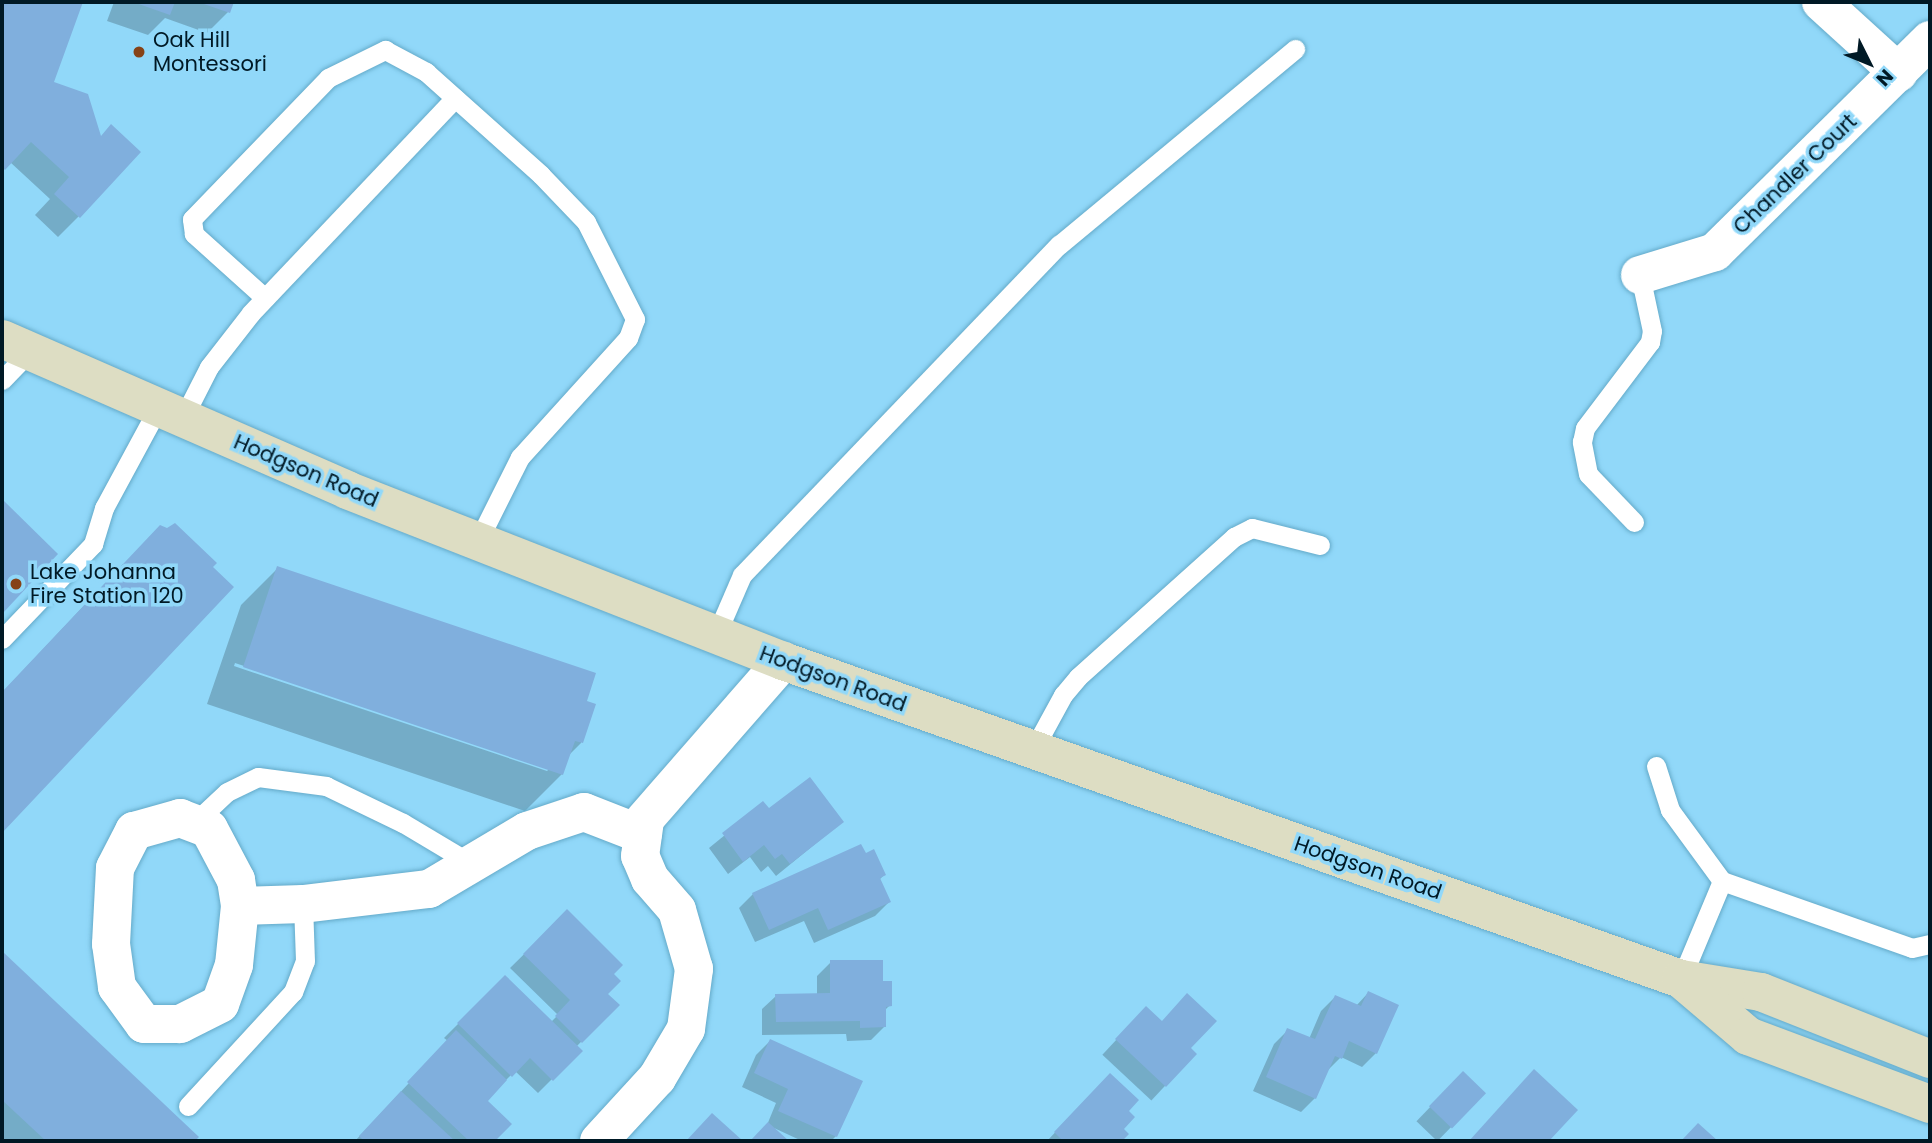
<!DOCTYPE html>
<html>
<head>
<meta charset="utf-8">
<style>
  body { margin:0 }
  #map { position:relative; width:1932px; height:1143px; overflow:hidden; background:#91d8f9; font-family:Poppins,sans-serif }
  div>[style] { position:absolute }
  .shadow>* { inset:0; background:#0003; transform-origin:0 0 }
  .building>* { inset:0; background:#80afdd; transform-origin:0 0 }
  .roads { filter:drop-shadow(0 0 2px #64aac9) drop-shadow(0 0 2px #64aac9) }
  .service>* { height:19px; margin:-9.5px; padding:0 9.5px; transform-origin:9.5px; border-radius:9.5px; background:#fff }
  .minor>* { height:38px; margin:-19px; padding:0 19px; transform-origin:19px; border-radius:19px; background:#fff }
  .secondary>* { height:38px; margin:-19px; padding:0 19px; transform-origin:19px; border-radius:19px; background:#ddddc3 }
  .dots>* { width:19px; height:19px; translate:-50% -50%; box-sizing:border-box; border:4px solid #91d8f9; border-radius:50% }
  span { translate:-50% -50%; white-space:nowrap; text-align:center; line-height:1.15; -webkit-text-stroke:7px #91d8f9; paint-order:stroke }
  .poi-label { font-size:21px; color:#001925 }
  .left { translate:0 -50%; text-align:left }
  .street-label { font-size:21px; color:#001925 }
  .frame { position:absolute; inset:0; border:4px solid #001925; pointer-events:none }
  .north { position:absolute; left:1834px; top:28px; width:70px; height:70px; -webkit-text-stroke:5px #91d8f9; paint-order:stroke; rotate:133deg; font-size:19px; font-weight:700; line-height:28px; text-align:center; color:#001925 }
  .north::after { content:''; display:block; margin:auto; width:24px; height:32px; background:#001925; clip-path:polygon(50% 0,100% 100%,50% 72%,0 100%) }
</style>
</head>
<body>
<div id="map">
  <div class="shadow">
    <div style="clip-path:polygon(2px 2px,81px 2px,52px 83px,79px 216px,58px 237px,35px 215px,50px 199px,10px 162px,2px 171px)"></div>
    <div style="clip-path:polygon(114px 2px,232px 2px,228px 12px,207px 33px,165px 18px,148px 35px,107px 21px)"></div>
    <div style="clip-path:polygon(2px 470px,4px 486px,2px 489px)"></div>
    <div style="clip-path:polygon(2px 502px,56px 554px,2px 611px)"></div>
    <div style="clip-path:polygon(123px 564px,210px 568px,231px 587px,2px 830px,2px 693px)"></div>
    <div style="clip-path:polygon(evenodd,278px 568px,584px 702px,581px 743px,568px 756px,562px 774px,525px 811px,207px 704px,241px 605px,278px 568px,235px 663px,550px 768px,547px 771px,234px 666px,235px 663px)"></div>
    <div style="clip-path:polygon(763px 804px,769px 811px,842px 822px,776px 876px,768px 866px,761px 872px,750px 857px,728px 874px,709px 848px)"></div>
    <div style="clip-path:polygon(865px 856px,884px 875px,879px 880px,889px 902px,875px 916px,814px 943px,804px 921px,755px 942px,739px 908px,753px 894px)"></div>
    <div style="clip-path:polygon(567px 912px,611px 974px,606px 994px,617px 1005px,576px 1047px,580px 1051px,538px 1093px,515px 1071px,485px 1101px,509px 1124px,492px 1141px,355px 1141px,448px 1041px,444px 1038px,505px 977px,551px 1022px,558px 1015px,510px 968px)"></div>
    <div style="clip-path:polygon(2px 953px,197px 1137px,193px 1141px,2px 1141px)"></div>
    <div style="clip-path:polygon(831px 962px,881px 983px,890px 1005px,884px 1011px,884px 1027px,871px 1040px,847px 1041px,846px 1034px,762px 1035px,762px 1009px,776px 996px,817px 995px,817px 976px)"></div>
    <div style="clip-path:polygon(1368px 993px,1376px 1053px,1362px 1067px,1341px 1057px,1326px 1072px,1315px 1098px,1301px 1112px,1253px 1091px,1274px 1044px,1288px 1030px,1309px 1039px,1321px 1011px,1335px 997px,1356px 1006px)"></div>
    <div style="left:1146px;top:1008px;width:67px;height:64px;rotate:43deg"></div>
    <div style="clip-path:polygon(770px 1041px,836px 1136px,831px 1141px,802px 1141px,774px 1128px,787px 1141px,751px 1141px,767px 1125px,776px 1103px,742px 1087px,756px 1055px)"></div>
    <div style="left:1463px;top:1073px;width:29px;height:67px;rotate:44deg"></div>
    <div style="clip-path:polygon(1096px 1089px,1126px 1111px,1121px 1129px,1127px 1134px,1120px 1141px,1047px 1141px)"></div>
  </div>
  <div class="building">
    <div style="clip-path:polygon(2px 2px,83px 2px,54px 82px,88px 94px,101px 136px,111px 124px,141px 152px,80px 218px,54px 194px,69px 177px,31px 142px,5px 170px,2px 167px)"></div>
    <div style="clip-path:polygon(133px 2px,175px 2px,170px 15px)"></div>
    <div style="clip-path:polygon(198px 2px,234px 2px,230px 13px)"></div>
    <div style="clip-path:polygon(2px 499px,58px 554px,2px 614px)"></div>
    <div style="clip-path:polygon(175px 523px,217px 563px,213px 567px,234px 587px,2px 833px,2px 692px,160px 525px,167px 528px)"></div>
    <div style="clip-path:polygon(277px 566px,596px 673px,587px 701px,596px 704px,583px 743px,575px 741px,563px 775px,243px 667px)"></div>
    <div style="clip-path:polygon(810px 777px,844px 822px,790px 864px,782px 854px,775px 859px,764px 845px,743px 862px,722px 833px,763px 801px,769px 808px)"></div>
    <div style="clip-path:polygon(861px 844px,866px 853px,874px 849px,886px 875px,880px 878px,891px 902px,828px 930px,818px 908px,769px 930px,752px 893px)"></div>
    <div style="clip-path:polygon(567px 909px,623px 965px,614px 974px,621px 981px,608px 994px,620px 1005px,582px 1043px,555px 1016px,570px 1000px,523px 954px)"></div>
    <div style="clip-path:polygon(2px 951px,199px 1137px,195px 1141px,46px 1141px,2px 1100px)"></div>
    <div style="clip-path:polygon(830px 960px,883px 960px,883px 981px,892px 981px,892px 1006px,886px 1007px,886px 1027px,860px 1028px,860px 1021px,776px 1022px,775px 994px,830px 993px)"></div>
    <div style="clip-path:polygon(505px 975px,583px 1051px,553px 1081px,530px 1058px,512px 1077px,457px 1023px)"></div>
    <div style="clip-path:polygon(1368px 991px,1399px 1005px,1377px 1054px,1349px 1041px,1342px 1059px,1335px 1056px,1316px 1099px,1266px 1077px,1287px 1028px,1315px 1039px,1335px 995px,1361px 1006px)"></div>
    <div style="clip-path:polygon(1187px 993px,1217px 1021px,1191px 1048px,1197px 1054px,1166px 1087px,1115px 1039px,1146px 1006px,1162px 1021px)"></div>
    <div style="clip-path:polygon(456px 1030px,507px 1080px,488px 1101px,512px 1124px,495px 1141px,469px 1141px,407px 1082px)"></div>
    <div style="clip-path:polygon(770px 1039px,863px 1081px,837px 1137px,778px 1111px,788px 1089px,754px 1073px)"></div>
    <div style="clip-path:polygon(1534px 1069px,1578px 1110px,1549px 1141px,1469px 1141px)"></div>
    <div style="left:1463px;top:1071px;width:32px;height:49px;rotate:44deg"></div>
    <div style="clip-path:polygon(1110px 1073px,1139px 1100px,1129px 1111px,1135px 1117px,1124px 1129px,1129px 1134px,1122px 1141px,1063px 1141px,1054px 1132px)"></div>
    <div style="clip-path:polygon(401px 1091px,455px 1141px,364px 1141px,359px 1136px)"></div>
    <div style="clip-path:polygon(712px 1113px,743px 1141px,686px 1141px)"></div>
    <div style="clip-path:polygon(768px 1122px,789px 1141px,750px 1141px)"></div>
    <div style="clip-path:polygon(1698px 1123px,1718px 1141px,1681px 1141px)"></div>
  </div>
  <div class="roads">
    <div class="service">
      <div style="left:265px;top:298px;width:96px;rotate:-138deg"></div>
      <div style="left:194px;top:234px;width:15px;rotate:-98deg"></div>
      <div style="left:192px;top:219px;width:196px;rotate:-46deg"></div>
      <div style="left:328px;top:78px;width:64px;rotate:-26.2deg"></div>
      <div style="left:385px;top:50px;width:47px;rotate:28.2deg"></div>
      <div style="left:426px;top:72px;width:154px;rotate:41.8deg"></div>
      <div style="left:541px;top:175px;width:65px;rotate:46.2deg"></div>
      <div style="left:586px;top:222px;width:109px;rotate:63.2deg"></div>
      <div style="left:635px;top:319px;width:20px;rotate:110deg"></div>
      <div style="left:628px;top:338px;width:161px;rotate:132.2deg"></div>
      <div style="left:520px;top:457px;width:96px;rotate:116.6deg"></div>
      <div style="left:2px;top:380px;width:39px;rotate:-46deg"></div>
      <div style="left:183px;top:418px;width:57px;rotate:-63deg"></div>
      <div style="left:209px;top:367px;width:68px;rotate:-52.1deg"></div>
      <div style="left:251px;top:313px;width:296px;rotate:-46.5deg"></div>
      <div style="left:1634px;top:522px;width:66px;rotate:-133.8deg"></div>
      <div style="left:1588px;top:474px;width:33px;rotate:-101deg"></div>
      <div style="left:1582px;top:442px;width:14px;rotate:-78deg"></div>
      <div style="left:1585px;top:428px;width:108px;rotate:-52.9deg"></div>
      <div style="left:1650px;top:342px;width:11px;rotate:-80deg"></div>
      <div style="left:1652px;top:331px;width:57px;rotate:-102.1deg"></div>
      <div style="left:716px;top:635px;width:65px;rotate:-66.6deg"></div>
      <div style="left:742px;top:575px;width:458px;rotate:-46.2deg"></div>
      <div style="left:1059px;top:245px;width:307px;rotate:-39.7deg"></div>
      <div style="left:2px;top:639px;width:132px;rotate:-46.2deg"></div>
      <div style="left:93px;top:544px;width:38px;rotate:-73deg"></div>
      <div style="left:104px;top:508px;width:114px;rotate:-61.6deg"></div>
      <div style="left:1033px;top:750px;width:63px;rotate:-61.4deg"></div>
      <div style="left:1063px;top:695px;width:23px;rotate:-50deg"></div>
      <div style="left:1078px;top:677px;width:210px;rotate:-41.9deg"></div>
      <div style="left:1234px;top:537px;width:20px;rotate:-27deg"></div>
      <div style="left:1252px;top:528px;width:70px;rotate:14deg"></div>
      <div style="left:1656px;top:766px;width:46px;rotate:72.3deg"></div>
      <div style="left:1670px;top:810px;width:88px;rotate:53.8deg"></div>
      <div style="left:194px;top:823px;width:45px;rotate:-43.2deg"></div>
      <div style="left:227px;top:792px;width:34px;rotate:-26deg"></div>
      <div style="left:258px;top:777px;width:69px;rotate:7.5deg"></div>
      <div style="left:326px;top:786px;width:85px;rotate:25.7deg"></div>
      <div style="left:403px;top:823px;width:78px;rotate:30.8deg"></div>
      <div style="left:1681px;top:979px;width:106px;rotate:-67.3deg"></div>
      <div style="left:1722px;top:881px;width:201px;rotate:19.4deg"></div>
      <div style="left:1912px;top:948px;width:18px;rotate:-13deg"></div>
      <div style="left:188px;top:1106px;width:155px;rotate:-47.4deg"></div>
      <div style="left:293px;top:992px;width:33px;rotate:-69deg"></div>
      <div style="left:305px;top:961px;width:57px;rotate:-92deg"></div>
    </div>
    <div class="minor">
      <div style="left:1821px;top:2px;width:105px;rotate:42.3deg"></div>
      <div style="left:1640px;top:275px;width:78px;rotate:-17deg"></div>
      <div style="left:1715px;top:252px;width:302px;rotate:-44.6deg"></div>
      <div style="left:180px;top:818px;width:31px;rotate:21deg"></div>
      <div style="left:209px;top:829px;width:58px;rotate:62.1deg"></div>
      <div style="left:236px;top:880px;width:26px;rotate:81deg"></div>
      <div style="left:240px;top:906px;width:59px;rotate:95.8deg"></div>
      <div style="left:234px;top:965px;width:41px;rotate:109.7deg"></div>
      <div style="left:220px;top:1004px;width:45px;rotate:153.4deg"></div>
      <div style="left:180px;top:1024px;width:36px;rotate:180deg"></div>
      <div style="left:144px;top:1024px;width:46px;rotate:-126.1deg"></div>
      <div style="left:117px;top:987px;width:43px;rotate:-97.9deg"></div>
      <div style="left:111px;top:944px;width:76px;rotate:-87deg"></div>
      <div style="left:115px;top:868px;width:42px;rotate:-62.8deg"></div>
      <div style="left:134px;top:831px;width:48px;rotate:-15.8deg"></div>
      <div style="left:240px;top:906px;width:63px;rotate:-1.8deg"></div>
      <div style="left:303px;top:904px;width:127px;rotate:-6.8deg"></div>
      <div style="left:429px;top:889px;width:114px;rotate:-30.6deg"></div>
      <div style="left:527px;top:831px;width:60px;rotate:-18.4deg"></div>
      <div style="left:584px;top:812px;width:63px;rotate:21.3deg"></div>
      <div style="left:599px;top:1141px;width:86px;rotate:-47.4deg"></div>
      <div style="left:657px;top:1078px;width:57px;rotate:-59.4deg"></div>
      <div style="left:686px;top:1029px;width:61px;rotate:-82.4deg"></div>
      <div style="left:694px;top:969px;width:61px;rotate:-106.1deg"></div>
      <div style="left:677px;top:910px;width:41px;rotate:-131.1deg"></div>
      <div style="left:650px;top:879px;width:25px;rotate:-113deg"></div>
      <div style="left:640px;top:856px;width:37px;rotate:-82deg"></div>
      <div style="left:645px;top:819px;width:210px;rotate:-48.9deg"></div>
    </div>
    <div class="secondary">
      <div style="left:2px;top:339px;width:377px;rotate:23.6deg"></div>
      <div style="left:347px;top:490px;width:468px;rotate:21.4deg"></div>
      <div style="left:783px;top:661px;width:953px;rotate:19.5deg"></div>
      <div style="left:1681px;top:979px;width:81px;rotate:9.2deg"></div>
      <div style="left:1761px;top:992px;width:182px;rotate:21.6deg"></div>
      <div style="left:1681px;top:979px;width:88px;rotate:40.4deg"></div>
      <div style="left:1748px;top:1036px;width:194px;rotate:20.5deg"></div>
    </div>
  </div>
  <div class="dots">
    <div style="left:139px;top:52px;background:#864217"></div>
    <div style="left:16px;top:584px;background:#864217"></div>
  </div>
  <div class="poi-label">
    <span class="left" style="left:153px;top:52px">Oak Hill<br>Montessori</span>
    <span class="left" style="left:30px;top:584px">Lake Johanna<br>Fire Station 120</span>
  </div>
  <div class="street-label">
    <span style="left:1795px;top:174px;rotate:-44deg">Chandler Court</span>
    <span style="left:306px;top:471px;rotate:23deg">Hodgson Road</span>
    <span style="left:833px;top:679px;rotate:20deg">Hodgson Road</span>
    <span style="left:1368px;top:868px;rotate:19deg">Hodgson Road</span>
  </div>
  <div class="frame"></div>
  <div class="north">N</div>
</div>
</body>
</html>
